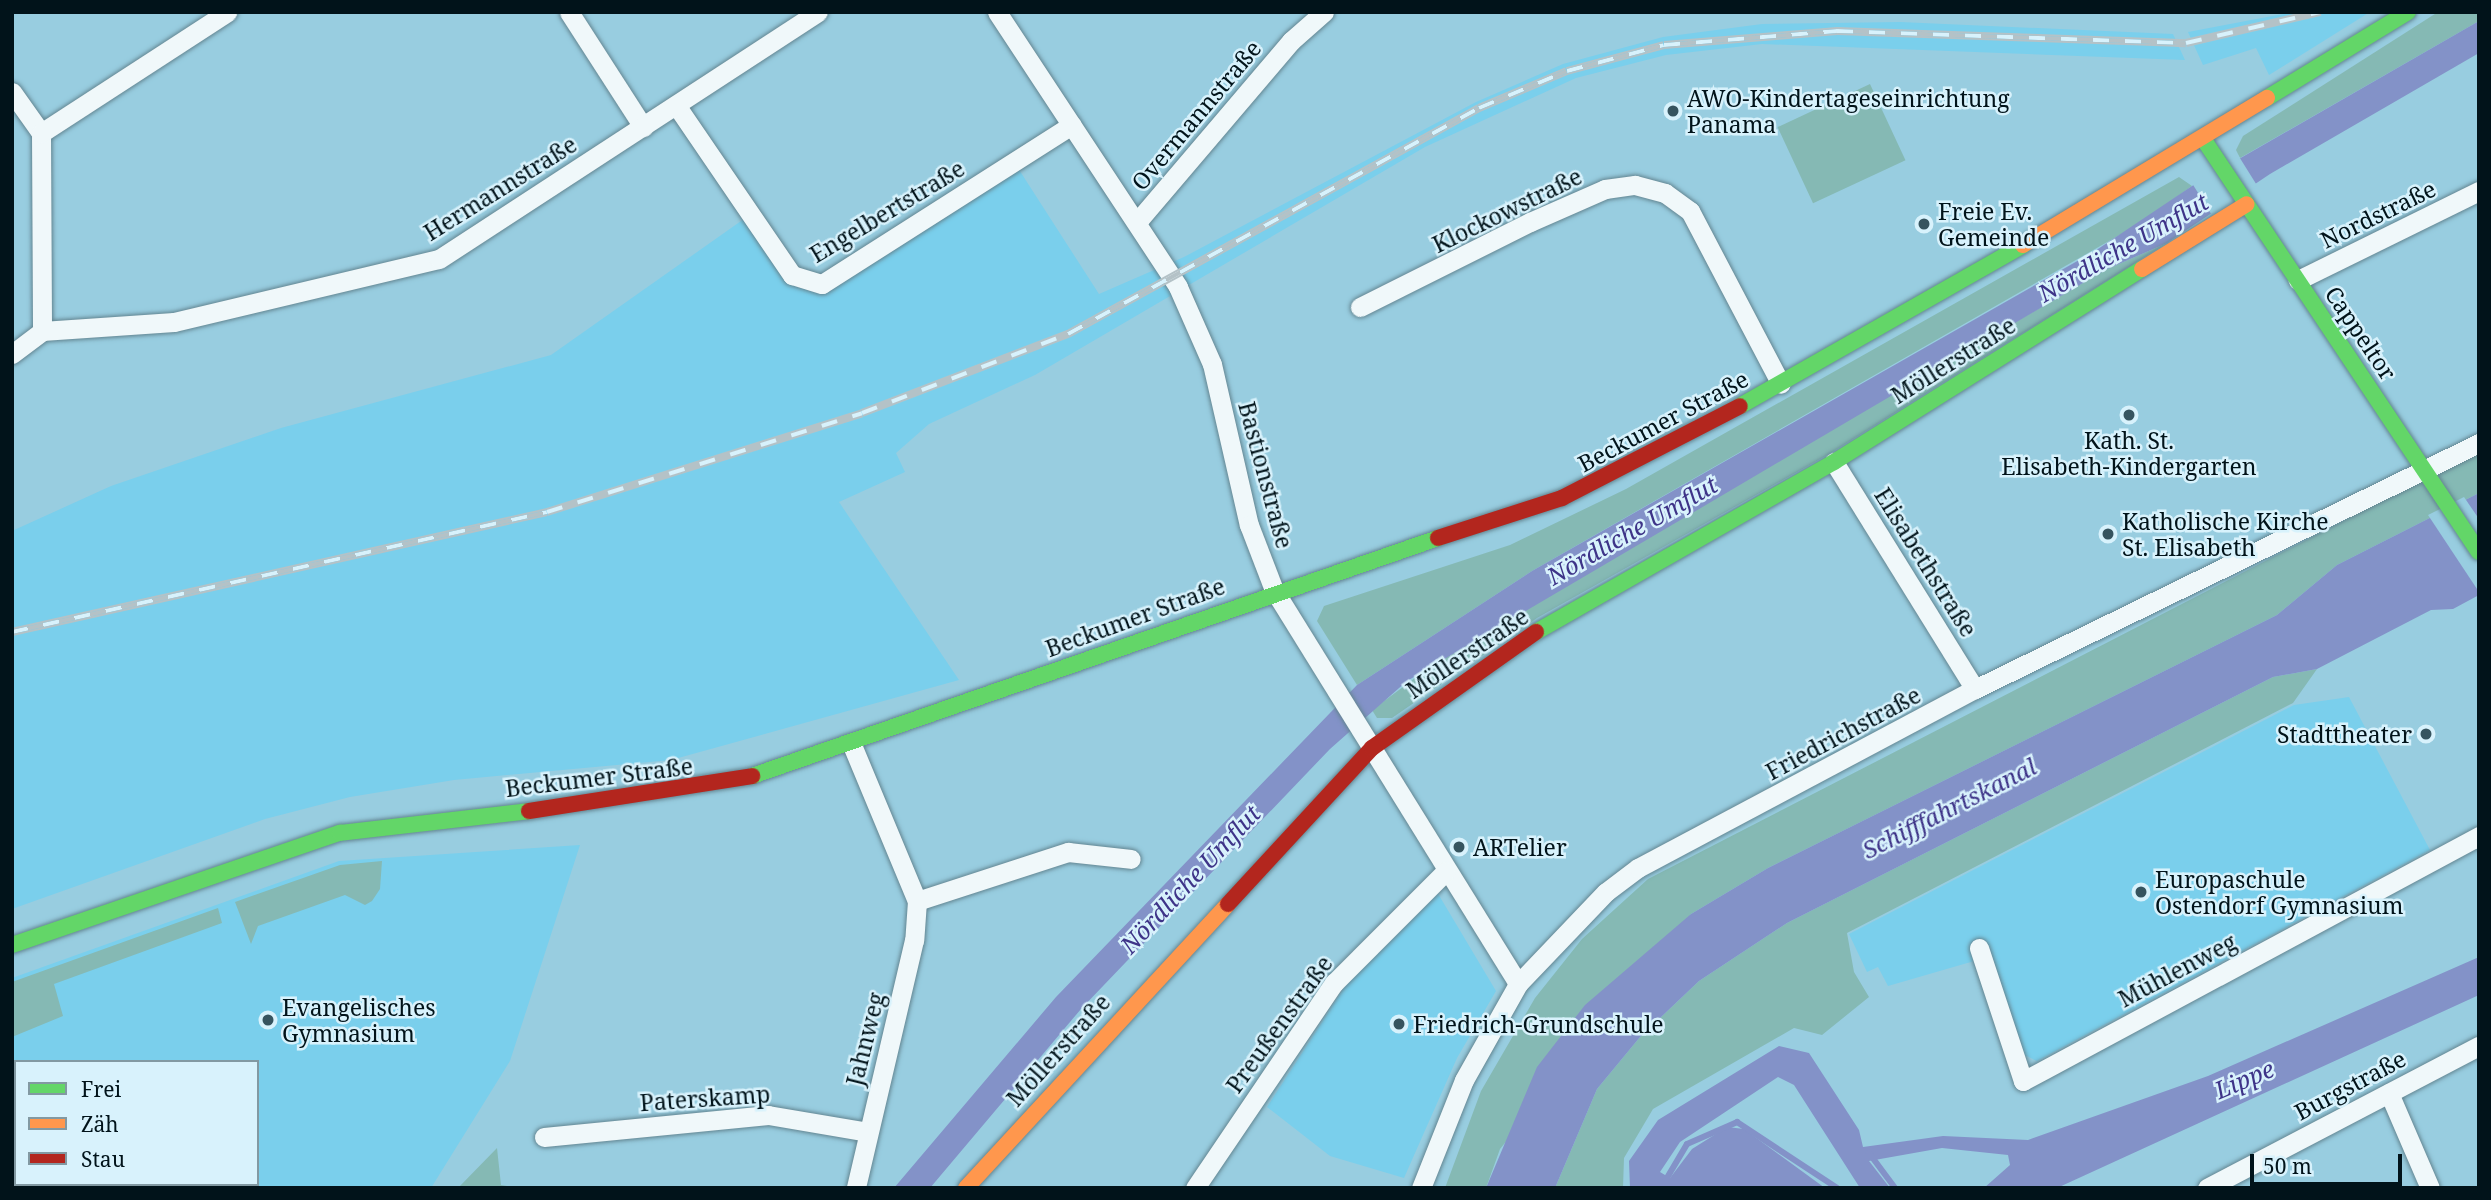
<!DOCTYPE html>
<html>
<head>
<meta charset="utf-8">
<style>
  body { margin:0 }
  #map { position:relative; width:2491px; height:1200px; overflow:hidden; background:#98cde0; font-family:"Noto Serif",serif }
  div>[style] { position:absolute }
  .built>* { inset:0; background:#7acfec }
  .green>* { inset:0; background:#85b9b4; transform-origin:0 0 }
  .water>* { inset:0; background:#8392c8 }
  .pier>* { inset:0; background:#98cde0; transform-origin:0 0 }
  .stream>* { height:6px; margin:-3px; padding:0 3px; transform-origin:3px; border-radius:3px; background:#8392c8 }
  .roads { filter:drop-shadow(0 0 2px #638591) drop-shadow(0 0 2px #638591) }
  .street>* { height:19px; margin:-9.5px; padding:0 9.5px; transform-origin:9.5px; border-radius:9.5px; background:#f0f8fa }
  .fast>* { height:16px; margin:-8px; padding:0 8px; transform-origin:8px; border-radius:8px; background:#63d668 }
  .slow>* { height:16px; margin:-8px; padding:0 8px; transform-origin:8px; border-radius:8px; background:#ff974d }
  .jam>* { height:16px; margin:-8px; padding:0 8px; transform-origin:8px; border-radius:8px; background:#b3261e }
  .rail>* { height:8px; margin-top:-4px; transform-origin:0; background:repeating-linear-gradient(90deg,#d8f2fc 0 16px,#b4c2c7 0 32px); box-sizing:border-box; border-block:2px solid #b4c2c7 }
  .dots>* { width:19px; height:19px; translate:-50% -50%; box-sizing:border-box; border:4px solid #d8f2fc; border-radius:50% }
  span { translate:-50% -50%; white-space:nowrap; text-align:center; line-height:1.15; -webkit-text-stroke:5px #d8f2fc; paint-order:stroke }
  .poi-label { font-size:23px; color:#01131a }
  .left { translate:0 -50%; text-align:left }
  .right { translate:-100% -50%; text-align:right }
  .street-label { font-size:23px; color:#01131a }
  .water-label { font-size:24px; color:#3e3488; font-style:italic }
  .frame { position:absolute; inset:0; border:14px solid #01131a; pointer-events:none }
  .legend { position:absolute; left:14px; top:1060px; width:245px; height:126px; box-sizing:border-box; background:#d8f2fc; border:2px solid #8299a2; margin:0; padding:9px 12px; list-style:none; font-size:21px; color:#01131a }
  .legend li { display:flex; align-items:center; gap:14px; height:35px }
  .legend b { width:35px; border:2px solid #8299a2 }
  .scale { position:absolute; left:2250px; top:1154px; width:152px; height:32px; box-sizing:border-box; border:4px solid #01131a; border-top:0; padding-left:9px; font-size:21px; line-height:24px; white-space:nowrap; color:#01131a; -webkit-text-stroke:5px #d8f2fc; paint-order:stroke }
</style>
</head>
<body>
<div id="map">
  <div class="built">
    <div style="clip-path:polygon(2293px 12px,2370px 12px,2269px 75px,2256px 48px,2203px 65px,2188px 32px)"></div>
    <div style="clip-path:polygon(1900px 22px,2173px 34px,2185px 60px,1762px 44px,1666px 55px,1576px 78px,1425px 147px,1035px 375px,929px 424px,896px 453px,905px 472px,839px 502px,959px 680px,671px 760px,454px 780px,350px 797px,265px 819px,12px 909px,12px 531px,111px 486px,281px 428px,551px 355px,751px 214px,792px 274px,822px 284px,1014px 162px,1099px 294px,1184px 257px,1476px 102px,1563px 64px,1663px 37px,1762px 24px)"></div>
    <div style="clip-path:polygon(2349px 697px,2430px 850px,2037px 1061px,2020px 1053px,1988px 957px,1888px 986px,1878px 967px,1867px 972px,1849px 934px,2294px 705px)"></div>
    <div style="clip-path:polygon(evenodd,580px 845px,510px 1061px,431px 1188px,12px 1188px,12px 978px,339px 861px,580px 845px,16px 1062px,257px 1062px,257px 1184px,16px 1184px,16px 1062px)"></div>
    <div style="clip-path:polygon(1437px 892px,1496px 991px,1457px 1058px,1404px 1178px,1330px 1156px,1267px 1107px,1346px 985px)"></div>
  </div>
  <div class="green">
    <div style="clip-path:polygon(2438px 12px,2479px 12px,2479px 21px,2240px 158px,2236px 150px,2243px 136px)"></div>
    <div style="left:1870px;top:84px;width:84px;height:102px;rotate:65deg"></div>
    <div style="clip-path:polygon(2179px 177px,2192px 186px,2137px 225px,1532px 571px,1357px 685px,1317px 621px,1324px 606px,1510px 545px,1626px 489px)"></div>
    <div style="clip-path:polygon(2167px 243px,1829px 454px,1537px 618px,1392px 718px,1377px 718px,1372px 710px,1457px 647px,2105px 270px)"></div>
    <div style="clip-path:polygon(2479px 451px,2479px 493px,2337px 565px,2277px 615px,1768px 868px,1691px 914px,1500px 1149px,1486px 1188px,1445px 1188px,1481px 1091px,1535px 998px,1582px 939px,1648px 879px)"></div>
    <div style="clip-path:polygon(2317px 669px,2293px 703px,1847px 933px,1854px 972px,1869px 997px,1822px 1035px,1794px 1028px,1653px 1109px,1624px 1158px,1623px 1188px,1555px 1188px,1597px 1089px,1640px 1037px,1699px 981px,1787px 923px,2273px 677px)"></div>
    <div style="clip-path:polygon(382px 861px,380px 889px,372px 901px,365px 905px,345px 895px,258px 926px,251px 944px,235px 902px,340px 865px)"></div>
    <div style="clip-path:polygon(218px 908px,222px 923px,54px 984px,63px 1016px,12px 1037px,12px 982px)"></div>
    <div style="clip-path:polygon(497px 1148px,501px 1185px,519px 1188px,458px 1188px)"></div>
  </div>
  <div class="water">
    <div style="clip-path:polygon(2479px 21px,2479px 53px,2270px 174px,2167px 243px,2105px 270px,1407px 681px,1330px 749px,1081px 1009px,930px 1188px,894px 1188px,1056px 997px,1357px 685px,1532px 571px,2095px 251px,2192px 186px)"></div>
    <div style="clip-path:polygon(2479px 493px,2479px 595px,2453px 609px,2431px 610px,2317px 669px,2273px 677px,1787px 923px,1699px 981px,1640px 1037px,1597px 1089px,1555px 1188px,1486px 1188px,1537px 1067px,1585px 1005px,1691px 914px,1768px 868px,2277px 615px,2337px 565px)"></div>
    <div style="clip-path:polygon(2479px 957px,2479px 995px,2057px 1188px,1984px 1188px,2010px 1165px,2008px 1155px,1942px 1148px,1869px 1161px,1890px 1188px,1860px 1188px,1794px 1085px,1778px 1077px,1680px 1142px,1660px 1172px,1670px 1178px,1692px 1149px,1727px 1127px,1744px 1129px,1825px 1188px,1630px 1188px,1629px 1161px,1658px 1120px,1779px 1046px,1809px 1053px,1859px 1130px,1863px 1147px,1943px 1136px,2028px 1140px,2208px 1076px)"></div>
  </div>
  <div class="pier">
    <div style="left:2238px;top:155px;width:36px;height:54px;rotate:58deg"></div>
    <div style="clip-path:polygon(2464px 497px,2479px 519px,2479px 592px,2428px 515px)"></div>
  </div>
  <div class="stream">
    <div style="left:1869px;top:1153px;width:44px;rotate:53.4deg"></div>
    <div style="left:1661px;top:1188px;width:51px;rotate:-59.4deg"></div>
    <div style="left:1687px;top:1144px;width:55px;rotate:-23.7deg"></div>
    <div style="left:1737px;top:1122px;width:120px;rotate:33.4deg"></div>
  </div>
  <div class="roads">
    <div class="street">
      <div style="left:569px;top:12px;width:137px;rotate:57.2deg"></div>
      <div style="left:997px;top:12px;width:329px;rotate:56.6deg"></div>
      <div style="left:1178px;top:287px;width:84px;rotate:66.2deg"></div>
      <div style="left:1212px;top:364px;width:165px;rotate:77.1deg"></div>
      <div style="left:1249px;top:525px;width:70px;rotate:69deg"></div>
      <div style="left:1274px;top:590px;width:463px;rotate:58.2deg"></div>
      <div style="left:12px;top:92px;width:50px;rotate:54.7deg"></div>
      <div style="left:41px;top:133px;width:198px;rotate:89.7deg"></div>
      <div style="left:676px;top:105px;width:206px;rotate:55.7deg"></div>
      <div style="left:792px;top:275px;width:31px;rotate:17deg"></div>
      <div style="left:822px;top:284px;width:296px;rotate:-32.5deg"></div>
      <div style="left:41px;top:133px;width:222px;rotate:-33deg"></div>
      <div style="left:1137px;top:222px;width:238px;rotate:-49.6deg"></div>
      <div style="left:1291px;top:41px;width:44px;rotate:-41.3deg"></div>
      <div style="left:2298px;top:280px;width:202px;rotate:-26.2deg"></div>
      <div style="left:1360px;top:307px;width:190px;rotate:-26.6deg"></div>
      <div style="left:1530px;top:222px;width:82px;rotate:-23.7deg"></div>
      <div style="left:1605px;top:189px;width:30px;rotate:-8deg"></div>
      <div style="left:1635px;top:185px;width:31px;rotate:15deg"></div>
      <div style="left:1665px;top:193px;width:31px;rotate:36deg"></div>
      <div style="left:1690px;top:211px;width:195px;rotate:62.3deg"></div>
      <div style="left:12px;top:354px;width:38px;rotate:-37deg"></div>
      <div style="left:42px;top:331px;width:132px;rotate:-3.9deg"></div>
      <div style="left:174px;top:322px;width:272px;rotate:-13.4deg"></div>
      <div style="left:439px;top:259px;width:452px;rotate:-33.1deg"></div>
      <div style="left:1834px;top:462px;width:267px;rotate:58.2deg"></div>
      <div style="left:852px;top:745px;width:169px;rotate:67.4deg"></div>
      <div style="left:917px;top:901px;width:39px;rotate:94deg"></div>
      <div style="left:914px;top:940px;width:255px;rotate:103.2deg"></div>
      <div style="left:917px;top:901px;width:159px;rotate:-18deg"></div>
      <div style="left:1068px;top:852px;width:63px;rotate:6.3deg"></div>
      <div style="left:1979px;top:948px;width:140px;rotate:71.7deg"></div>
      <div style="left:2023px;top:1081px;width:518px;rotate:-28.25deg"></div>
      <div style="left:2389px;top:1093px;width:103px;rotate:66.7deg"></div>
      <div style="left:544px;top:1137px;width:225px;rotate:-5.6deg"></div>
      <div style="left:768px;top:1115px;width:101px;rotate:9.6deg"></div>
      <div style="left:1195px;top:1188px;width:248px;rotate:-55.9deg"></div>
      <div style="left:1334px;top:983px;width:158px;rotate:-45deg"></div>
      <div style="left:1421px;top:1188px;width:116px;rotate:-68.3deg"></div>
      <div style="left:1464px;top:1080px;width:110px;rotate:-60.6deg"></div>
      <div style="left:1518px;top:984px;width:127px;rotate:-46.3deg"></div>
      <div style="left:1606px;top:892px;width:40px;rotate:-37deg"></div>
      <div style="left:1638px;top:868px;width:382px;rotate:-28deg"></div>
      <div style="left:1975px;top:689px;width:561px;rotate:-26.02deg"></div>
      <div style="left:2207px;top:1188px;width:307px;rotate:-27.6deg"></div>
    </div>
    <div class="fast">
      <div style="left:2267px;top:98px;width:165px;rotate:-31.4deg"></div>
      <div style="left:2204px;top:140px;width:495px;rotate:56.3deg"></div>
      <div style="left:1740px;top:406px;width:326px;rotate:-29.6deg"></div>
      <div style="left:1536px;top:632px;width:343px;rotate:-29.7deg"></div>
      <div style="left:1834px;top:462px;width:363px;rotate:-32.1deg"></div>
      <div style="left:752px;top:776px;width:726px;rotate:-19.13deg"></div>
      <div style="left:12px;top:945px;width:347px;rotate:-18.9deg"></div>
      <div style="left:340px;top:833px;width:190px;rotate:-6.6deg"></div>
    </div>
    <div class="slow">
      <div style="left:2023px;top:245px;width:285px;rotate:-31.1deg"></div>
      <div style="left:2142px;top:269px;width:123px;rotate:-31.8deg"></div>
      <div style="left:966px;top:1188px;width:386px;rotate:-47.3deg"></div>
    </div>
    <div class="jam">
      <div style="left:1438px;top:538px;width:130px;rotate:-17.9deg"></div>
      <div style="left:1562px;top:498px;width:200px;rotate:-27.3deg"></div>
      <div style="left:529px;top:811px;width:226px;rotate:-8.9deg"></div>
      <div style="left:1228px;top:904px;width:212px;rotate:-47.3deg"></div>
      <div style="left:1372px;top:748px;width:201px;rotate:-35.3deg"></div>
    </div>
  </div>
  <div class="rail">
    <div style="left:12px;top:632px;width:548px;rotate:-12.64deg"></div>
    <div style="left:547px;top:512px;width:330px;rotate:-17.4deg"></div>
    <div style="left:862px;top:413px;width:221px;rotate:-21deg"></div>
    <div style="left:1068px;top:334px;width:469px;rotate:-28.8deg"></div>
    <div style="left:1479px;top:108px;width:95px;rotate:-22.8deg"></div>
    <div style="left:1567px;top:71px;width:100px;rotate:-15deg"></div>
    <div style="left:1664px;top:45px;width:174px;rotate:-4.6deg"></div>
    <div style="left:1837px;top:31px;width:349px;rotate:2deg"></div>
    <div style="left:2186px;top:43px;width:138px;rotate:-13deg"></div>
  </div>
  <div class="dots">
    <div style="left:1673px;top:111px;background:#36545f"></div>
    <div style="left:1924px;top:224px;background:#36545f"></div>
    <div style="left:2129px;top:415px;background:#36545f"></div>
    <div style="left:2108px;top:534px;background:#36545f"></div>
    <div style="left:2426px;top:734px;background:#36545f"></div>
    <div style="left:1459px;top:847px;background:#36545f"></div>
    <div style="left:2141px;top:892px;background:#36545f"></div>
    <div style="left:268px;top:1020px;background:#36545f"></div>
    <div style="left:1399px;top:1024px;background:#36545f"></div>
  </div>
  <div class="poi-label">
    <span class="left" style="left:1687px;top:111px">AWO-Kindertageseinrichtung<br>Panama</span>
    <span class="left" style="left:1938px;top:224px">Freie Ev.<br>Gemeinde</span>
    <span style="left:2129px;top:453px">Kath. St.<br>Elisabeth-Kindergarten</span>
    <span class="left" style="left:2122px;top:534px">Katholische Kirche<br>St. Elisabeth</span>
    <span class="right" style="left:2412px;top:734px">Stadttheater</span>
    <span class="left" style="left:1473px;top:847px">ARTelier</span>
    <span class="left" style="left:2155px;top:892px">Europaschule<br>Ostendorf Gymnasium</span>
    <span class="left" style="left:282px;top:1020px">Evangelisches<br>Gymnasium</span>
    <span class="left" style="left:1413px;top:1024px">Friedrich-Grundschule</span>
  </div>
  <div class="street-label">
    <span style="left:1196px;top:115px;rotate:-50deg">Overmannstraße</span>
    <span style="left:500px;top:188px;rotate:-32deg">Hermannstraße</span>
    <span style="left:1507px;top:210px;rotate:-26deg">Klockowstraße</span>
    <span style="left:887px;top:211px;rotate:-31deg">Engelbertstraße</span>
    <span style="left:2378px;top:214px;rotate:-26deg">Nordstraße</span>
    <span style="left:2361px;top:333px;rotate:56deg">Cappeltor</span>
    <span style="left:1953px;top:360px;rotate:-32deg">Möllerstraße</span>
    <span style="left:1663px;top:421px;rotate:-28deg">Beckumer Straße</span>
    <span style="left:1266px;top:475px;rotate:75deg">Bastionstraße</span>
    <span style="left:1926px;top:562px;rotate:58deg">Elisabethstraße</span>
    <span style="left:1135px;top:617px;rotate:-20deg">Beckumer Straße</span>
    <span style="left:1467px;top:653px;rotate:-34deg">Möllerstraße</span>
    <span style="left:1843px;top:733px;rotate:-28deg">Friedrichstraße</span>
    <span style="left:599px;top:777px;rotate:-7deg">Beckumer Straße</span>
    <span style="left:2177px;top:970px;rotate:-28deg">Mühlenweg</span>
    <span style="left:1279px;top:1024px;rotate:-54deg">Preußenstraße</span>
    <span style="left:865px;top:1039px;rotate:-76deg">Jahnweg</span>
    <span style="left:1058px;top:1050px;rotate:-48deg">Möllerstraße</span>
    <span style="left:2350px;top:1085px;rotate:-28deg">Burgstraße</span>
    <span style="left:705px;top:1098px;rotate:-4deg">Paterskamp</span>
  </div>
  <div class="water-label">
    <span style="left:2123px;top:247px;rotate:-30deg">Nördliche Umflut</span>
    <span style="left:1632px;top:530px;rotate:-30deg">Nördliche Umflut</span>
    <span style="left:1949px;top:808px;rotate:-27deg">Schifffahrtskanal</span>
    <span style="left:1190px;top:879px;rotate:-47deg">Nördliche Umflut</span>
    <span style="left:2244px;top:1079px;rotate:-23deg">Lippe</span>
  </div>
  <div class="frame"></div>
  <ul class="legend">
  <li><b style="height:9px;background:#63d668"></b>Frei</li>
  <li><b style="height:9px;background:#ff974d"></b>Zäh</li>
  <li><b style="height:9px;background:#b3261e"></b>Stau</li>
  </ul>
  <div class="scale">50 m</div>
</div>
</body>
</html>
